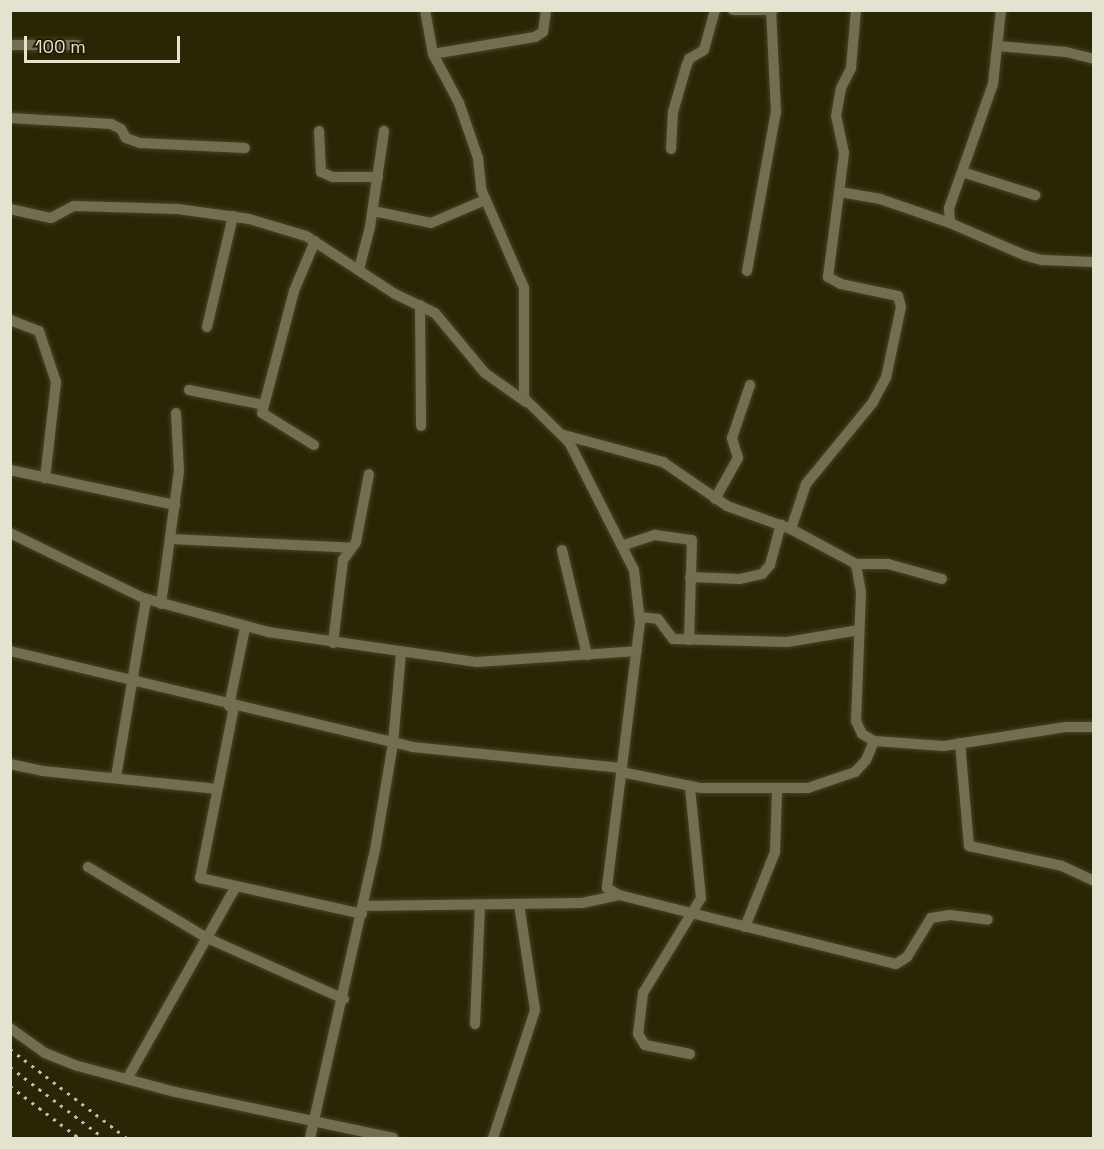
<!DOCTYPE html>
<html>
<head>
<meta charset="utf-8">
<style>
  body { margin:0 }
  #map { position:relative; width:1104px; height:1149px; overflow:hidden; background:#292605; font-family:"Space Grotesk",sans-serif }
  div>[style] { position:absolute }
  .roads { filter:drop-shadow(0 0 2px #474425) drop-shadow(0 0 2px #474425) }
  .street>* { height:10px; margin:-5px; padding:0 5px; transform-origin:5px; border-radius:5px; background:#716e52 }
  .rail>* { height:3px; margin-top:-1.5px; transform-origin:0; background:repeating-linear-gradient(90deg,#bfbea8 0 3px,transparent 0 9px) }
  span { translate:-50% -50%; white-space:nowrap; text-align:center; line-height:1.15; -webkit-text-stroke:6px #201c00; paint-order:stroke }
  .frame { position:absolute; inset:0; border:12px solid #e4e3d0; pointer-events:none }
  .scale { position:absolute; left:24px; top:36px; width:156px; height:27px; box-sizing:border-box; border:3px solid #e4e3d0; border-top:0; padding-left:8px; font-size:18px; line-height:21px; white-space:nowrap; color:#e4e3d0; -webkit-text-stroke:4px #201c00; paint-order:stroke }
</style>
</head>
<body>
<div id="map">
  <div class="roads">
    <div class="street">
      <div style="left:425px;top:10px;width:45px;rotate:79.7deg"></div>
      <div style="left:433px;top:54px;width:55px;rotate:62deg"></div>
      <div style="left:459px;top:103px;width:58px;rotate:70.9deg"></div>
      <div style="left:478px;top:158px;width:31px;rotate:84deg"></div>
      <div style="left:481px;top:189px;width:108px;rotate:66.5deg"></div>
      <div style="left:524px;top:288px;width:110px;rotate:90deg"></div>
      <div style="left:524px;top:398px;width:63px;rotate:44.4deg"></div>
      <div style="left:569px;top:442px;width:144px;rotate:63.1deg"></div>
      <div style="left:634px;top:570px;width:52px;rotate:83.4deg"></div>
      <div style="left:640px;top:622px;width:268px;rotate:97.1deg"></div>
      <div style="left:607px;top:888px;width:14px;rotate:30deg"></div>
      <div style="left:619px;top:895px;width:285px;rotate:14deg"></div>
      <div style="left:896px;top:964px;width:13px;rotate:-32deg"></div>
      <div style="left:907px;top:957px;width:46px;rotate:-58.4deg"></div>
      <div style="left:931px;top:918px;width:19px;rotate:-9deg"></div>
      <div style="left:950px;top:915px;width:38px;rotate:7deg"></div>
      <div style="left:733px;top:10px;width:40px"></div>
      <div style="left:1001px;top:10px;width:74px;rotate:96.2deg"></div>
      <div style="left:993px;top:84px;width:132px;rotate:109.5deg"></div>
      <div style="left:949px;top:208px;width:15px;rotate:86deg"></div>
      <div style="left:950px;top:223px;width:81px;rotate:23.4deg"></div>
      <div style="left:1024px;top:255px;width:19px;rotate:16deg"></div>
      <div style="left:1042px;top:260px;width:52px;rotate:2.2deg"></div>
      <div style="left:10px;top:45px;width:67px"></div>
      <div style="left:998px;top:46px;width:68px;rotate:5deg"></div>
      <div style="left:1066px;top:52px;width:29px;rotate:14deg"></div>
      <div style="left:433px;top:54px;width:103px;rotate:-9.5deg"></div>
      <div style="left:535px;top:37px;width:9px;rotate:-32deg"></div>
      <div style="left:543px;top:32px;width:22px;rotate:-82deg"></div>
      <div style="left:10px;top:118px;width:101px;rotate:3.4deg"></div>
      <div style="left:111px;top:124px;width:11px;rotate:27deg"></div>
      <div style="left:121px;top:129px;width:10px;rotate:61deg"></div>
      <div style="left:126px;top:138px;width:15px;rotate:20deg"></div>
      <div style="left:140px;top:143px;width:105px;rotate:2.7deg"></div>
      <div style="left:319px;top:131px;width:41px;rotate:87.2deg"></div>
      <div style="left:321px;top:172px;width:13px;rotate:23deg"></div>
      <div style="left:333px;top:177px;width:45px"></div>
      <div style="left:671px;top:149px;width:37px;rotate:-87deg"></div>
      <div style="left:673px;top:112px;width:47px;rotate:-73.9deg"></div>
      <div style="left:686px;top:67px;width:9px;rotate:-69deg"></div>
      <div style="left:689px;top:59px;width:17px;rotate:-31deg"></div>
      <div style="left:704px;top:50px;width:41px;rotate:-74.6deg"></div>
      <div style="left:962px;top:172px;width:77px;rotate:17.5deg"></div>
      <div style="left:840px;top:192px;width:41px;rotate:9.9deg"></div>
      <div style="left:880px;top:199px;width:74px;rotate:18.9deg"></div>
      <div style="left:10px;top:209px;width:42px;rotate:12.4deg"></div>
      <div style="left:51px;top:218px;width:26px;rotate:-28deg"></div>
      <div style="left:74px;top:206px;width:104px;rotate:1.7deg"></div>
      <div style="left:178px;top:209px;width:72px;rotate:8deg"></div>
      <div style="left:249px;top:219px;width:59px;rotate:16.6deg"></div>
      <div style="left:306px;top:236px;width:106px;rotate:33.1deg"></div>
      <div style="left:395px;top:294px;width:44px;rotate:25.4deg"></div>
      <div style="left:435px;top:313px;width:78px;rotate:50.2deg"></div>
      <div style="left:485px;top:373px;width:50px;rotate:35.3deg"></div>
      <div style="left:373px;top:211px;width:59px;rotate:11.7deg"></div>
      <div style="left:431px;top:223px;width:59px;rotate:-23.1deg"></div>
      <div style="left:359px;top:269px;width:43px;rotate:-75.3deg"></div>
      <div style="left:370px;top:227px;width:97px;rotate:-81.7deg"></div>
      <div style="left:747px;top:271px;width:162px;rotate:-79.7deg"></div>
      <div style="left:776px;top:112px;width:101px;rotate:-92.8deg"></div>
      <div style="left:420px;top:305px;width:121px;rotate:89.5deg"></div>
      <div style="left:10px;top:320px;width:31px;rotate:21deg"></div>
      <div style="left:39px;top:331px;width:54px;rotate:71.6deg"></div>
      <div style="left:56px;top:382px;width:97px;rotate:96.5deg"></div>
      <div style="left:207px;top:327px;width:114px;rotate:-76.8deg"></div>
      <div style="left:189px;top:390px;width:76px;rotate:11.3deg"></div>
      <div style="left:564px;top:435px;width:103px;rotate:15.3deg"></div>
      <div style="left:663px;top:462px;width:78px;rotate:34.5deg"></div>
      <div style="left:727px;top:506px;width:68px;rotate:19.8deg"></div>
      <div style="left:791px;top:529px;width:74px;rotate:28.3deg"></div>
      <div style="left:856px;top:564px;width:28px;rotate:80deg"></div>
      <div style="left:861px;top:592px;width:129px;rotate:92.2deg"></div>
      <div style="left:856px;top:721px;width:14px;rotate:65deg"></div>
      <div style="left:862px;top:734px;width:14px;rotate:30deg"></div>
      <div style="left:874px;top:741px;width:70px;rotate:4.1deg"></div>
      <div style="left:944px;top:746px;width:123px;rotate:-8.9deg"></div>
      <div style="left:1066px;top:727px;width:28px"></div>
      <div style="left:314px;top:445px;width:61px;rotate:-148.4deg"></div>
      <div style="left:262px;top:413px;width:126px;rotate:-75.3deg"></div>
      <div style="left:294px;top:291px;width:54px;rotate:-67.2deg"></div>
      <div style="left:10px;top:470px;width:169px;rotate:12deg"></div>
      <div style="left:715px;top:499px;width:47px;rotate:-60.7deg"></div>
      <div style="left:738px;top:458px;width:21px;rotate:-107deg"></div>
      <div style="left:732px;top:438px;width:56px;rotate:-71.2deg"></div>
      <div style="left:791px;top:529px;width:47px;rotate:-71.6deg"></div>
      <div style="left:806px;top:484px;width:106px;rotate:-50.7deg"></div>
      <div style="left:873px;top:402px;width:27px;rotate:-62deg"></div>
      <div style="left:886px;top:378px;width:73px;rotate:-78.1deg"></div>
      <div style="left:901px;top:307px;width:11px;rotate:-105deg"></div>
      <div style="left:898px;top:296px;width:58px;rotate:-168.1deg"></div>
      <div style="left:841px;top:284px;width:15px;rotate:-152deg"></div>
      <div style="left:828px;top:277px;width:125px;rotate:-82.6deg"></div>
      <div style="left:844px;top:153px;width:38px;rotate:-102deg"></div>
      <div style="left:836px;top:116px;width:28px;rotate:-80deg"></div>
      <div style="left:841px;top:88px;width:22px;rotate:-63deg"></div>
      <div style="left:851px;top:68px;width:58px;rotate:-85.1deg"></div>
      <div style="left:10px;top:533px;width:148px;rotate:26deg"></div>
      <div style="left:143px;top:598px;width:130px;rotate:15.2deg"></div>
      <div style="left:268px;top:632px;width:211px;rotate:8.2deg"></div>
      <div style="left:477px;top:662px;width:160px;rotate:-3.9deg"></div>
      <div style="left:171px;top:539px;width:181px;rotate:2.8deg"></div>
      <div style="left:624px;top:545px;width:33px;rotate:-18deg"></div>
      <div style="left:655px;top:535px;width:37px;rotate:8deg"></div>
      <div style="left:692px;top:540px;width:100px;rotate:91.7deg"></div>
      <div style="left:562px;top:550px;width:108px;rotate:76.6deg"></div>
      <div style="left:856px;top:564px;width:32px"></div>
      <div style="left:888px;top:564px;width:56px;rotate:15.5deg"></div>
      <div style="left:690px;top:577px;width:50px;rotate:2.3deg"></div>
      <div style="left:740px;top:579px;width:23px;rotate:-13deg"></div>
      <div style="left:762px;top:574px;width:12px;rotate:-48deg"></div>
      <div style="left:770px;top:565px;width:42px;rotate:-75deg"></div>
      <div style="left:161px;top:604px;width:134px;rotate:-82.3deg"></div>
      <div style="left:179px;top:471px;width:58px;rotate:-93deg"></div>
      <div style="left:640px;top:617px;width:18px;rotate:6deg"></div>
      <div style="left:658px;top:619px;width:25px;rotate:53deg"></div>
      <div style="left:673px;top:639px;width:114px;rotate:1.5deg"></div>
      <div style="left:787px;top:642px;width:73px;rotate:-9.5deg"></div>
      <div style="left:333px;top:643px;width:84px;rotate:-83.1deg"></div>
      <div style="left:343px;top:560px;width:22px;rotate:-54deg"></div>
      <div style="left:356px;top:542px;width:69px;rotate:-79.2deg"></div>
      <div style="left:10px;top:651px;width:413px;rotate:13.4deg"></div>
      <div style="left:412px;top:747px;width:211px;rotate:5.7deg"></div>
      <div style="left:229px;top:706px;width:80px;rotate:-78.4deg"></div>
      <div style="left:234px;top:707px;width:174px;rotate:101.2deg"></div>
      <div style="left:200px;top:878px;width:166px;rotate:12.5deg"></div>
      <div style="left:960px;top:743px;width:103px;rotate:85deg"></div>
      <div style="left:969px;top:846px;width:95px;rotate:12.1deg"></div>
      <div style="left:1062px;top:866px;width:35px;rotate:25deg"></div>
      <div style="left:10px;top:764px;width:34px;rotate:12deg"></div>
      <div style="left:43px;top:771px;width:175px;rotate:5.9deg"></div>
      <div style="left:621px;top:772px;width:82px;rotate:11.3deg"></div>
      <div style="left:701px;top:788px;width:107px"></div>
      <div style="left:808px;top:788px;width:50px;rotate:-18.8deg"></div>
      <div style="left:855px;top:772px;width:16px;rotate:-47deg"></div>
      <div style="left:866px;top:760px;width:21px;rotate:-67deg"></div>
      <div style="left:116px;top:777px;width:181px;rotate:-80.4deg"></div>
      <div style="left:88px;top:867px;width:139px;rotate:30.8deg"></div>
      <div style="left:207px;top:938px;width:150px;rotate:24deg"></div>
      <div style="left:364px;top:906px;width:218px;rotate:-0.8deg"></div>
      <div style="left:582px;top:903px;width:38px;rotate:-12deg"></div>
      <div style="left:745px;top:927px;width:81px;rotate:-68.2deg"></div>
      <div style="left:775px;top:852px;width:61px;rotate:-88.1deg"></div>
      <div style="left:475px;top:1024px;width:119px;rotate:-87.6deg"></div>
      <div style="left:10px;top:1028px;width:43px;rotate:35.5deg"></div>
      <div style="left:45px;top:1053px;width:35px;rotate:22deg"></div>
      <div style="left:78px;top:1066px;width:100px;rotate:15deg"></div>
      <div style="left:175px;top:1092px;width:223px;rotate:11.9deg"></div>
      <div style="left:690px;top:1054px;width:46px;rotate:-168.7deg"></div>
      <div style="left:645px;top:1045px;width:13px;rotate:-122deg"></div>
      <div style="left:638px;top:1034px;width:41px;rotate:-83deg"></div>
      <div style="left:643px;top:993px;width:111px;rotate:-58.6deg"></div>
      <div style="left:701px;top:898px;width:112px;rotate:-95.7deg"></div>
      <div style="left:127px;top:1079px;width:219px;rotate:-60.5deg"></div>
      <div style="left:310px;top:1138px;width:301px;rotate:-77.3deg"></div>
      <div style="left:376px;top:844px;width:102px;rotate:-80.4deg"></div>
      <div style="left:393px;top:743px;width:90px;rotate:-84.9deg"></div>
      <div style="left:493px;top:1138px;width:135px;rotate:-71.8deg"></div>
      <div style="left:535px;top:1010px;width:107px;rotate:-98.6deg"></div>
    </div>
  </div>
  <div class="rail">
    <div style="left:10px;top:1049px;width:147px;rotate:37.3deg"></div>
    <div style="left:10px;top:1067px;width:118px;rotate:37.1deg"></div>
    <div style="left:10px;top:1086px;width:86px;rotate:37deg"></div>
  </div>
  <div class="frame"></div>
  <div class="scale">100 m</div>
</div>
</body>
</html>
